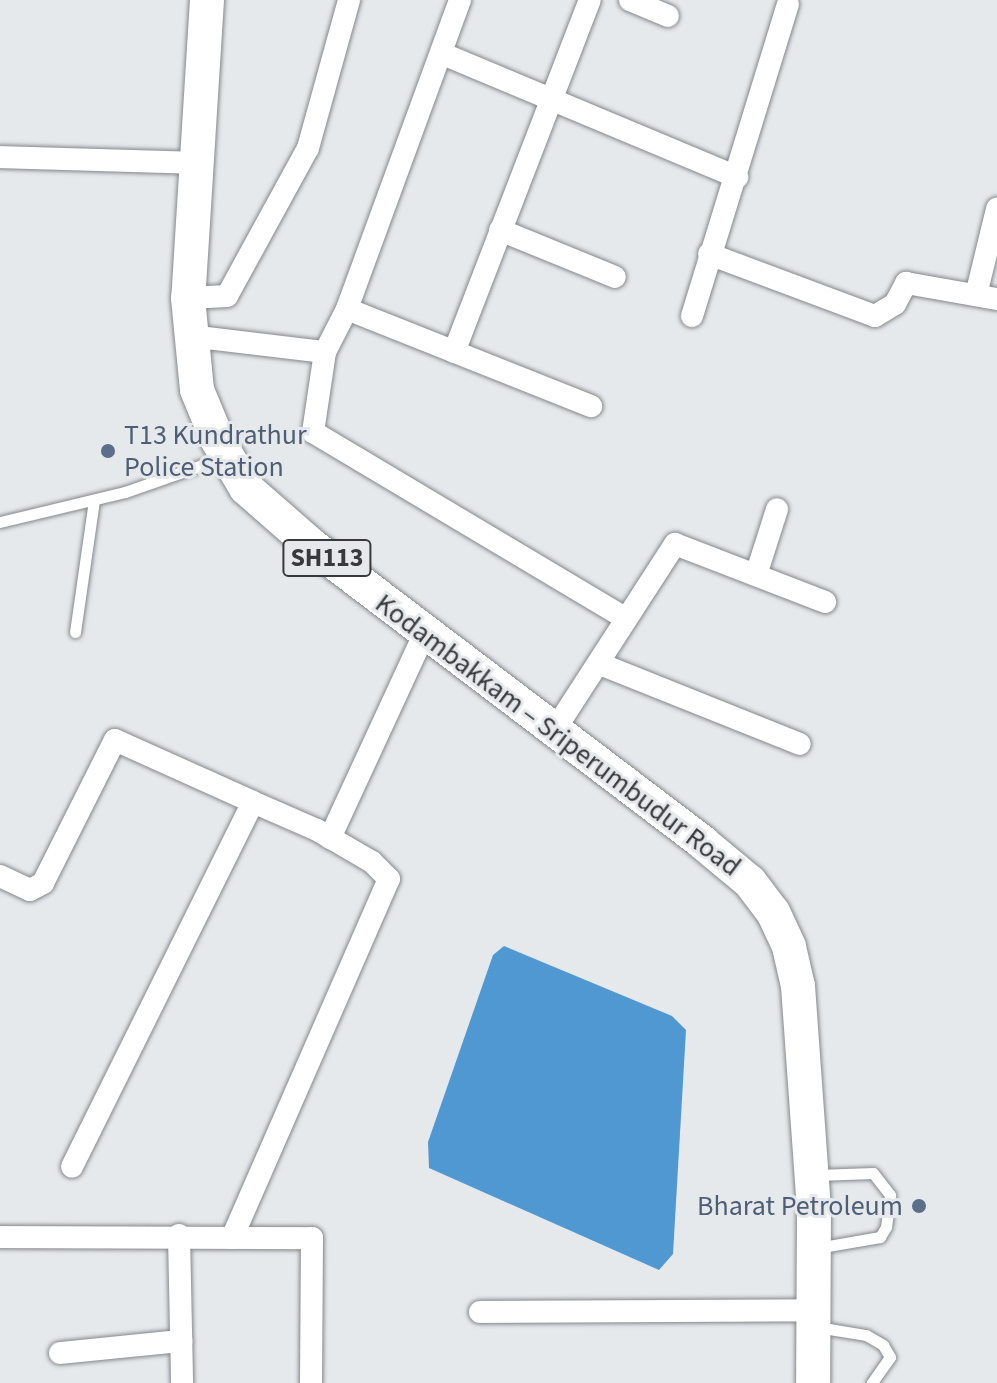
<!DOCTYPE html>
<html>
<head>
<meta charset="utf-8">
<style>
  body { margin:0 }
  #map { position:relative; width:997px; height:1383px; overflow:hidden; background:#e6e9ec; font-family:"Source Sans 3",sans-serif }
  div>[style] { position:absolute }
  .water>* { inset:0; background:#5098d2 }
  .roads { filter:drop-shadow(0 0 2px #85888a) drop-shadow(0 0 2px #85888a) }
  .service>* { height:11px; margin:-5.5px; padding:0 5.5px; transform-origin:5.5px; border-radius:5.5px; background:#fff }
  .minor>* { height:22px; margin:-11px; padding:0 11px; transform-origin:11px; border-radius:11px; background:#fff }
  .primary>* { height:34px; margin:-17px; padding:0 17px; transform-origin:17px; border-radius:17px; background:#fff }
  .dots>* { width:22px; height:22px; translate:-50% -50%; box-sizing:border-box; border:4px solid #e6e9ec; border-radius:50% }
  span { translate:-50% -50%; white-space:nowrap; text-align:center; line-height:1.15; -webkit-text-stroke:6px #e6e9ec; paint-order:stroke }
  .shield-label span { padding:2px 6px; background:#e6e9ec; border:2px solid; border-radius:6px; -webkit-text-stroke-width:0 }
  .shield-label { font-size:26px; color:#38393b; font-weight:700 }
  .service-label { font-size:28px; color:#4e5e75 }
  .left { translate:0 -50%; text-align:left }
  .right { translate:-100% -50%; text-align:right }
  .street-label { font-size:28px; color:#38393b }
</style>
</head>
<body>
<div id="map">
  <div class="water">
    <div style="clip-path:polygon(504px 946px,672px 1016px,686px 1030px,673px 1254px,659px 1270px,429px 1168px,428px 1142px,493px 955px)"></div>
  </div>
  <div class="roads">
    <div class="service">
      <div style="left:0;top:522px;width:129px;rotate:-13.5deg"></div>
      <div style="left:125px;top:492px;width:103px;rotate:-19.3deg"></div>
      <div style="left:75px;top:632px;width:133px;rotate:-81.8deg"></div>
      <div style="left:816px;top:1175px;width:57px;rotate:-2deg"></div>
      <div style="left:873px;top:1173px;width:28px;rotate:52deg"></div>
      <div style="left:890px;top:1195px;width:32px;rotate:97deg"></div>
      <div style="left:886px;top:1227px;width:12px;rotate:121deg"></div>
      <div style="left:880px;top:1237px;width:65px;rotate:170.2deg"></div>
      <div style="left:817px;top:1327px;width:50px;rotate:9.3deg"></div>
      <div style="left:866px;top:1335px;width:20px;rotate:30deg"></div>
      <div style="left:883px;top:1345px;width:14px;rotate:60deg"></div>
      <div style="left:890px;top:1357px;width:32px;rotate:125deg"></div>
    </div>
    <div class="minor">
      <div style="left:460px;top:0;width:329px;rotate:110.1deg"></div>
      <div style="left:347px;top:309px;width:48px;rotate:117.1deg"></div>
      <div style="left:325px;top:352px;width:81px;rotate:98.5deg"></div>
      <div style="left:313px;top:432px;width:363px;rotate:30.8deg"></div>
      <div style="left:630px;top:0;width:41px;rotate:22.8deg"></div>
      <div style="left:443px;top:54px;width:319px;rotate:22.7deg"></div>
      <div style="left:0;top:157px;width:197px;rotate:1.7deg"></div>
      <div style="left:500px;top:230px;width:124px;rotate:22.2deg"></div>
      <div style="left:709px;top:254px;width:177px;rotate:20.5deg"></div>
      <div style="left:875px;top:316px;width:23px;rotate:-31deg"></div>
      <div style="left:895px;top:304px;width:24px;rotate:-62deg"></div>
      <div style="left:906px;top:283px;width:92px;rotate:10deg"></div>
      <div style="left:976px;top:295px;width:89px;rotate:-76.3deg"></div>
      <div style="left:188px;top:298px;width:39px;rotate:-3deg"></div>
      <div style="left:227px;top:296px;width:169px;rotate:-61.3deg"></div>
      <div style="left:308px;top:148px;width:154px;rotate:-74.5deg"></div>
      <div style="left:347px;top:309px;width:263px;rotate:21.7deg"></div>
      <div style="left:692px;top:316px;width:326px;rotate:-72.9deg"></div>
      <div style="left:190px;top:336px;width:136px;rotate:6.8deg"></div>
      <div style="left:454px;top:352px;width:377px;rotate:-68.9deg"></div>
      <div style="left:756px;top:575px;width:69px;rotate:-72.3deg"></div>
      <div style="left:600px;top:664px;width:215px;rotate:21.8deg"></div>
      <div style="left:554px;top:731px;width:223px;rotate:-57.1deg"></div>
      <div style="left:675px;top:544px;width:161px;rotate:21.1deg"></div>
      <div style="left:330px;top:838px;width:227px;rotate:-65.2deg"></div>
      <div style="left:0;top:876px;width:33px;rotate:25deg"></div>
      <div style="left:30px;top:890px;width:15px;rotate:-28deg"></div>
      <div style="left:43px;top:883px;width:160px;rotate:-63.3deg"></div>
      <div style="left:115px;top:740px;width:151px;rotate:24.2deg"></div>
      <div style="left:253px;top:802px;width:407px;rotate:116.4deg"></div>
      <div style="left:179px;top:1235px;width:148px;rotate:88.8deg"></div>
      <div style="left:0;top:1237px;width:312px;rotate:0.2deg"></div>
      <div style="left:312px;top:1238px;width:145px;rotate:90.4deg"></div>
      <div style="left:232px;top:1238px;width:392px;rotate:-66.4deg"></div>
      <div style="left:389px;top:879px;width:24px;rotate:-135deg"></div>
      <div style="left:372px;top:862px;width:64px;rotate:-149.8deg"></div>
      <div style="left:317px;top:830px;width:70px;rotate:-156.4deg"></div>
      <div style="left:480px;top:1312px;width:332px;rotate:-0.3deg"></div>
      <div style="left:60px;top:1353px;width:122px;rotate:-5.7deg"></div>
    </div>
    <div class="primary">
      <div style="left:207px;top:0;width:299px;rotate:93.6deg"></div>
      <div style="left:188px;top:298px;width:92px;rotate:84.4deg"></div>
      <div style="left:197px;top:390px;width:55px;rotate:67.6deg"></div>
      <div style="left:218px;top:441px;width:55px;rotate:59.2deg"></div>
      <div style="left:246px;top:488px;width:86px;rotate:41.2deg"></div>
      <div style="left:311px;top:545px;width:492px;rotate:37.2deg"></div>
      <div style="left:703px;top:843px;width:61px;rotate:39.7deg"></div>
      <div style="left:750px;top:882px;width:38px;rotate:53deg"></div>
      <div style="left:773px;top:912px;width:38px;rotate:65deg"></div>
      <div style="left:789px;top:947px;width:40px;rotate:77deg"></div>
      <div style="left:798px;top:986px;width:226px;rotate:85.9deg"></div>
      <div style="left:814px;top:1211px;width:172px;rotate:90.3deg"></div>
    </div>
  </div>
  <div class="dots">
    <div style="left:108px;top:451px;background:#5c6f8a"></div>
    <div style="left:919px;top:1206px;background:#5c6f8a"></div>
  </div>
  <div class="shield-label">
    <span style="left:327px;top:558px">SH113</span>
  </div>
  <div class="service-label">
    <span class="left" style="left:124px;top:451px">T13 Kundrathur<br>Police Station</span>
    <span class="right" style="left:903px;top:1206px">Bharat Petroleum</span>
  </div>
  <div class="street-label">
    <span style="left:558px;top:735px;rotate:37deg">Kodambakkam – Sriperumbudur Road</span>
  </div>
</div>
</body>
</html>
